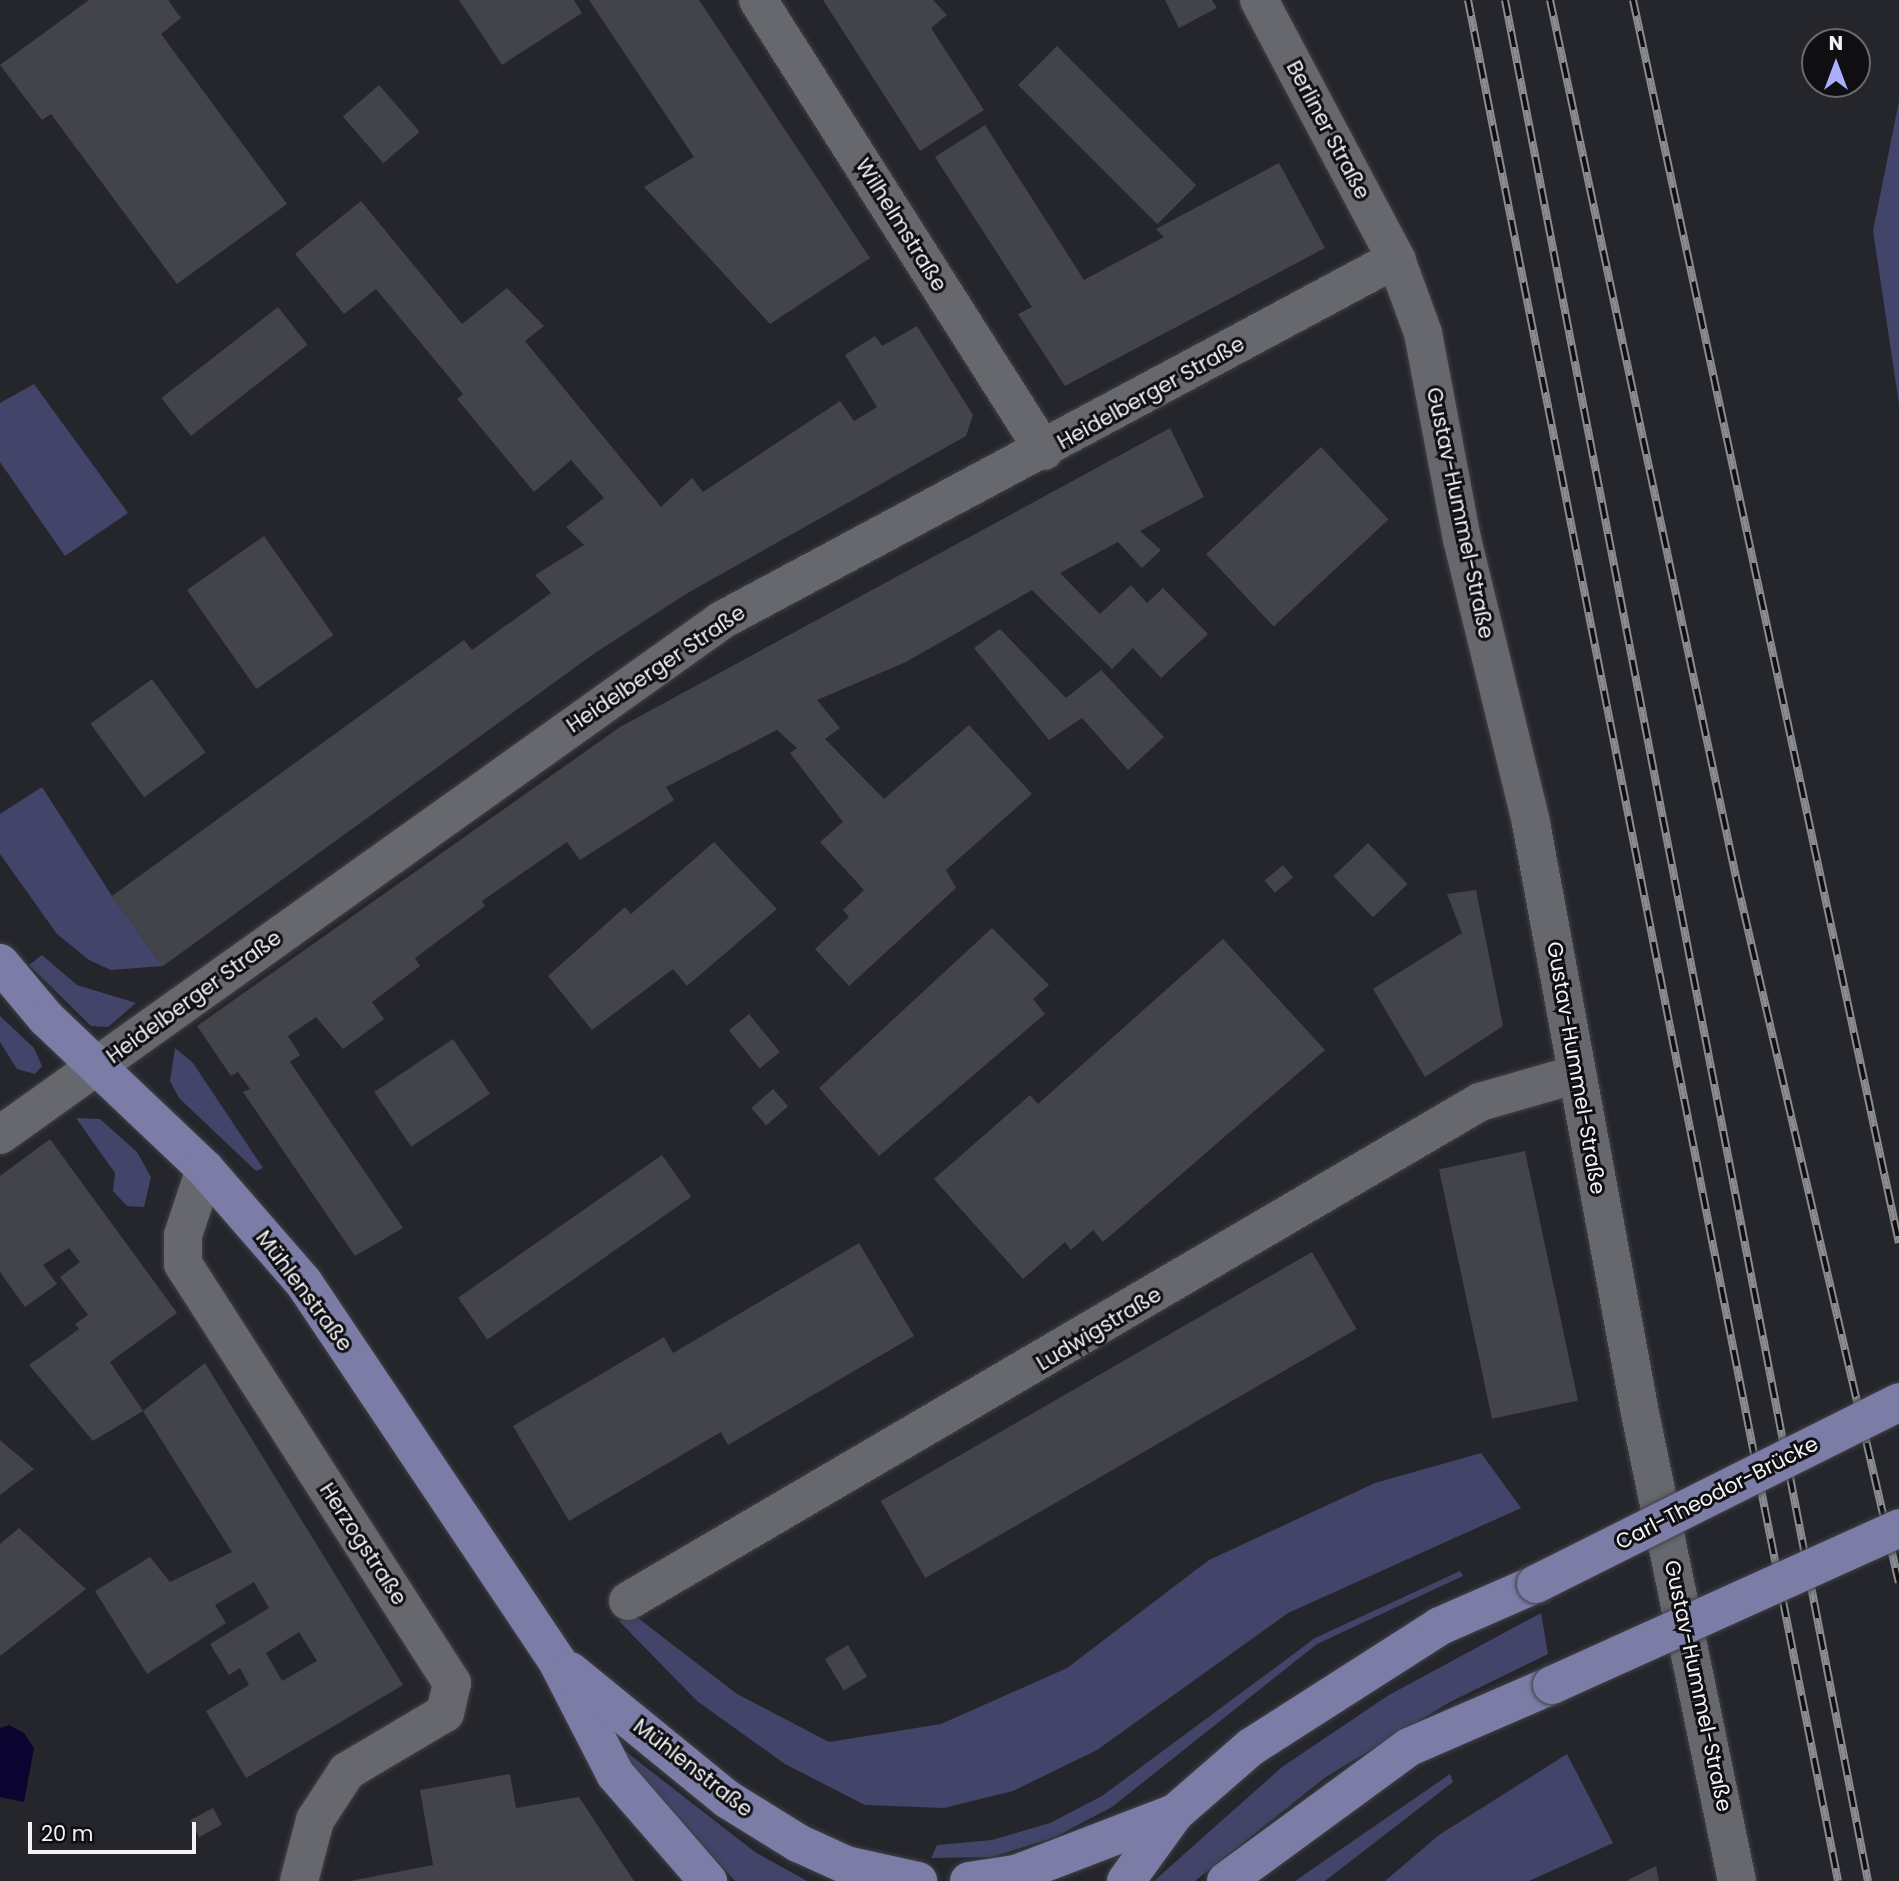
<!DOCTYPE html>
<html>
<head>
<meta charset="utf-8">
<style>
  body { margin:0 }
  #map { position:relative; width:1899px; height:1881px; overflow:hidden; background:#25262c; font-family:Poppins,sans-serif }
  div>[style] { position:absolute }
  .green>* { inset:0; background:#424469 }
  .water>* { inset:0; background:#0c0430 }
  .building>* { inset:0; background:#43434a; transform-origin:0 0 }
  .roads { filter:drop-shadow(0 0 2px #404146) drop-shadow(0 0 2px #404146) }
  .minor>* { height:38px; margin:-19px; padding:0 19px; transform-origin:19px; border-radius:19px; background:#67676e }
  .major>* { height:38px; margin:-19px; padding:0 19px; transform-origin:19px; border-radius:19px; background:#7b7da7 }
  .rail>* { height:8px; margin-top:-4px; transform-origin:0; background:repeating-linear-gradient(90deg,#0f0f12 0 16px,#8b8c91 0 32px); box-sizing:border-box; border-block:2px solid #8b8c91 }
  .bridges { filter:drop-shadow(0 0 2px #404146) drop-shadow(0 0 2px #404146) }
  .major-bridge>* { height:38px; margin:-19px; padding:0 19px; transform-origin:19px; border-radius:19px; background:#7b7da7 }
  span { translate:-50% -50%; white-space:nowrap; text-align:center; line-height:1.15; -webkit-text-stroke:6px #0f0f12; paint-order:stroke }
  .street-label { font-size:21px; color:#f3f3f7 }
  .north { position:absolute; left:1801px; top:28px; width:70px; height:70px; box-sizing:border-box; background:#0f0f12; border:2px solid #6a6a6e; border-radius:50%; rotate:0deg; font-size:19px; font-weight:700; line-height:28px; text-align:center; color:#f3f3f7 }
  .north::after { content:''; display:block; margin:auto; width:24px; height:32px; background:#acaffb; clip-path:polygon(50% 0,100% 100%,50% 72%,0 100%) }
  .scale { position:absolute; left:28px; top:1822px; width:168px; height:32px; box-sizing:border-box; border:4px solid #f3f3f7; border-top:0; padding-left:9px; font-size:21px; line-height:24px; white-space:nowrap; color:#f3f3f7; -webkit-text-stroke:5px #0f0f12; paint-order:stroke }
</style>
</head>
<body>
<div id="map">
  <div class="green">
    <div style="clip-path:polygon(1899px 101px,1899px 404px,1873px 231px)"></div>
    <div style="clip-path:polygon(34px 384px,128px 513px,65px 556px,0 462px,0 403px)"></div>
    <div style="clip-path:polygon(42px 787px,112px 896px,163px 966px,111px 970px,89px 960px,57px 934px,0 854px,0 814px)"></div>
    <div style="clip-path:polygon(42px 955px,77px 985px,136px 1003px,108px 1027px,91px 1026px,29px 965px)"></div>
    <div style="clip-path:polygon(0 1016px,34px 1048px,42px 1066px,35px 1074px,17px 1069px,0 1042px)"></div>
    <div style="clip-path:polygon(175px 1048px,193px 1063px,263px 1168px,256px 1171px,179px 1098px,170px 1081px)"></div>
    <div style="clip-path:polygon(76px 1118px,100px 1119px,137px 1152px,151px 1177px,144px 1207px,127px 1206px,113px 1191px,115px 1173px)"></div>
    <div style="clip-path:polygon(1481px 1453px,1521px 1508px,1288px 1613px,1097px 1750px,1013px 1791px,944px 1808px,865px 1805px,785px 1764px,697px 1701px,619px 1621px,634px 1615px,737px 1694px,829px 1742px,941px 1724px,1067px 1668px,1209px 1560px,1375px 1483px)"></div>
    <div style="clip-path:polygon(1460px 1571px,1463px 1576px,1317px 1644px,1112px 1807px,1055px 1837px,992px 1857px,931px 1858px,937px 1845px,992px 1840px,1050px 1823px,1102px 1796px,1315px 1638px)"></div>
    <div style="clip-path:polygon(1541px 1613px,1548px 1654px,1450px 1702px,1326px 1777px,1195px 1881px,1154px 1881px,1282px 1767px,1389px 1695px)"></div>
    <div style="clip-path:polygon(625px 1751px,755px 1852px,807px 1881px,735px 1881px,625px 1758px)"></div>
    <div style="clip-path:polygon(1567px 1754px,1613px 1843px,1529px 1881px,1385px 1881px,1439px 1835px)"></div>
    <div style="clip-path:polygon(1450px 1774px,1453px 1782px,1325px 1881px,1295px 1881px)"></div>
  </div>
  <div class="water">
    <div style="clip-path:polygon(9px 1725px,24px 1733px,34px 1748px,24px 1802px,0 1797px,0 1728px)"></div>
  </div>
  <div class="building">
    <div style="clip-path:polygon(89px 0,168px 0,181px 18px,161px 34px,287px 204px,177px 284px,51px 114px,42px 120px,0 65px)"></div>
    <div style="clip-path:polygon(459px 0,574px 0,582px 13px,502px 65px)"></div>
    <div style="clip-path:polygon(589px 0,699px 0,870px 258px,770px 324px,644px 187px,694px 157px)"></div>
    <div style="clip-path:polygon(823px 0,933px 0,947px 15px,931px 28px,984px 110px,920px 151px)"></div>
    <div style="clip-path:polygon(1165px 0,1212px 0,1217px 8px,1179px 28px)"></div>
    <div style="left:1057px;top:46px;width:197px;height:55px;rotate:45deg"></div>
    <div style="left:379px;top:85px;width:62px;height:48px;rotate:49deg"></div>
    <div style="clip-path:polygon(985px 125px,1084px 280px,1164px 237px,1156px 229px,1279px 163px,1325px 248px,1065px 386px,1018px 314px,1032px 307px,935px 157px)"></div>
    <div style="clip-path:polygon(361px 201px,462px 324px,507px 288px,544px 326px,525px 341px,661px 507px,692px 478px,703px 492px,840px 401px,854px 421px,877px 407px,845px 355px,875px 336px,882px 346px,917px 326px,973px 415px,966px 436px,686px 594px,595px 653px,163px 966px,112px 896px,464px 640px,472px 650px,551px 593px,535px 575px,584px 545px,566px 527px,604px 498px,571px 460px,534px 492px,457px 399px,463px 394px,376px 289px,344px 314px,295px 254px)"></div>
    <div style="left:278px;top:307px;width:48px;height:148px;rotate:52deg"></div>
    <div style="clip-path:polygon(1170px 428px,1204px 497px,1140px 531px,1161px 550px,1142px 568px,1118px 542px,1060px 573px,1100px 614px,1131px 585px,1147px 603px,1163px 588px,1208px 634px,1161px 678px,1133px 648px,1112px 669px,1032px 590px,906px 662px,817px 700px,840px 728px,825px 739px,884px 799px,969px 725px,1032px 794px,946px 870px,956px 888px,849px 986px,815px 949px,849px 917px,843px 910px,864px 890px,820px 842px,843px 822px,790px 753px,797px 748px,777px 730px,666px 787px,674px 800px,580px 860px,567px 842px,482px 901px,485px 906px,415px 958px,420px 966px,372px 1002px,384px 1019px,343px 1049px,316px 1017px,288px 1036px,300px 1055px,290px 1062px,403px 1228px,355px 1256px,243px 1092px,250px 1089px,238px 1072px,231px 1076px,197px 1026px,620px 727px)"></div>
    <div style="left:1321px;top:447px;width:99px;height:157px;rotate:47deg"></div>
    <div style="left:264px;top:536px;width:121px;height:94px;rotate:55deg"></div>
    <div style="clip-path:polygon(1000px 629px,1066px 698px,1101px 670px,1164px 737px,1128px 770px,1082px 718px,1049px 740px,974px 648px)"></div>
    <div style="left:152px;top:679px;width:91px;height:76px;rotate:54deg"></div>
    <div style="clip-path:polygon(714px 842px,777px 909px,687px 986px,673px 969px,592px 1030px,548px 976px,625px 907px,631px 914px)"></div>
    <div style="left:1368px;top:843px;width:57px;height:48px;rotate:46deg"></div>
    <div style="left:1283px;top:865px;width:16px;height:24px;rotate:50deg"></div>
    <div style="clip-path:polygon(1476px 890px,1503px 1026px,1425px 1077px,1373px 989px,1462px 933px,1447px 894px)"></div>
    <div style="clip-path:polygon(992px 928px,1049px 985px,1033px 999px,1045px 1014px,879px 1156px,819px 1088px)"></div>
    <div style="clip-path:polygon(1223px 939px,1325px 1050px,1103px 1242px,1093px 1230px,1071px 1250px,1065px 1242px,1023px 1279px,934px 1179px,1030px 1095px,1038px 1104px)"></div>
    <div style="left:749px;top:1014px;width:49px;height:26px;rotate:51deg"></div>
    <div style="left:453px;top:1039px;width:66px;height:95px;rotate:56deg"></div>
    <div style="left:773px;top:1089px;width:23px;height:29px;rotate:49deg"></div>
    <div style="clip-path:polygon(evenodd,50px 1139px,177px 1313px,110px 1362px,143px 1411px,205px 1363px,403px 1685px,246px 1778px,206px 1711px,249px 1685px,240px 1668px,229px 1675px,210px 1644px,269px 1608px,254px 1582px,215px 1605px,226px 1623px,147px 1674px,95px 1591px,150px 1557px,170px 1582px,232px 1552px,143px 1411px,93px 1441px,29px 1365px,79px 1329px,75px 1324px,88px 1315px,60px 1277px,80px 1262px,69px 1248px,43px 1265px,57px 1284px,25px 1307px,0 1272px,0 1176px,50px 1139px,299px 1632px,317px 1661px,282px 1681px,266px 1653px,299px 1632px)"></div>
    <div style="left:1525px;top:1151px;width:255px;height:88px;rotate:78deg"></div>
    <div style="left:662px;top:1155px;width:51px;height:249px;rotate:55deg"></div>
    <div style="clip-path:polygon(859px 1243px,914px 1336px,728px 1445px,721px 1432px,569px 1521px,513px 1426px,664px 1337px,673px 1353px)"></div>
    <div style="left:1312px;top:1252px;width:89px;height:498px;rotate:60deg"></div>
    <div style="clip-path:polygon(0 1440px,34px 1469px,0 1495px)"></div>
    <div style="clip-path:polygon(19px 1528px,86px 1589px,0 1656px,0 1544px)"></div>
    <div style="left:848px;top:1645px;width:37px;height:27px;rotate:59deg"></div>
    <div style="clip-path:polygon(510px 1774px,516px 1808px,579px 1797px,634px 1881px,350px 1881px,433px 1865px,420px 1790px)"></div>
    <div style="left:213px;top:1808px;width:19px;height:26px;rotate:62deg"></div>
    <div style="clip-path:polygon(1656px 1866px,1659px 1881px,1626px 1881px)"></div>
  </div>
  <div class="roads">
    <div class="minor">
      <div style="left:758px;top:0;width:534px;rotate:57.62deg"></div>
      <div style="left:1259px;top:0;width:293px;rotate:62.1deg"></div>
      <div style="left:1396px;top:259px;width:79px;rotate:70deg"></div>
      <div style="left:1423px;top:333px;width:210px;rotate:79.3deg"></div>
      <div style="left:1462px;top:539px;width:292px;rotate:76.3deg"></div>
      <div style="left:1531px;top:823px;width:600px;rotate:79.53deg"></div>
      <div style="left:1640px;top:1413px;width:478px;rotate:78.3deg"></div>
      <div style="left:0;top:1135px;width:887px;rotate:-35.5deg"></div>
      <div style="left:722px;top:620px;width:765px;rotate:-28.17deg"></div>
      <div style="left:205px;top:1169px;width:70px;rotate:108.4deg"></div>
      <div style="left:183px;top:1235px;width:29px;rotate:90deg"></div>
      <div style="left:183px;top:1264px;width:498px;rotate:57.3deg"></div>
      <div style="left:452px;top:1683px;width:31px;rotate:103deg"></div>
      <div style="left:445px;top:1713px;width:114px;rotate:149.4deg"></div>
      <div style="left:347px;top:1771px;width:59px;rotate:123.1deg"></div>
      <div style="left:315px;top:1820px;width:63px;rotate:104.7deg"></div>
      <div style="left:628px;top:1601px;width:987px;rotate:-30.36deg"></div>
      <div style="left:1480px;top:1102px;width:101px;rotate:-16.1deg"></div>
    </div>
    <div class="major">
      <div style="left:0;top:963px;width:72px;rotate:50.1deg"></div>
      <div style="left:46px;top:1018px;width:219px;rotate:43.5deg"></div>
      <div style="left:205px;top:1169px;width:151px;rotate:49deg"></div>
      <div style="left:304px;top:1283px;width:455px;rotate:56.2deg"></div>
      <div style="left:557px;top:1661px;width:127px;rotate:62.8deg"></div>
      <div style="left:615px;top:1774px;width:142px;rotate:49deg"></div>
      <div style="left:570px;top:1671px;width:203px;rotate:39.2deg"></div>
      <div style="left:727px;top:1799px;width:84px;rotate:31.8deg"></div>
      <div style="left:798px;top:1843px;width:53px;rotate:24.6deg"></div>
      <div style="left:846px;top:1865px;width:74px;rotate:12.5deg"></div>
      <div style="left:969px;top:1881px;width:48px;rotate:-8.5deg"></div>
      <div style="left:1016px;top:1874px;width:170px;rotate:-21deg"></div>
      <div style="left:1126px;top:1881px;width:84px;rotate:-54.2deg"></div>
      <div style="left:1175px;top:1813px;width:101px;rotate:-41deg"></div>
      <div style="left:1251px;top:1747px;width:224px;rotate:-32.6deg"></div>
      <div style="left:1440px;top:1626px;width:105px;rotate:-23.6deg"></div>
      <div style="left:1226px;top:1881px;width:227px;rotate:-36.2deg"></div>
      <div style="left:1409px;top:1747px;width:156px;rotate:-23.4deg"></div>
    </div>
  </div>
  <div class="rail">
    <div style="left:1468px;top:0;width:1917px;rotate:78.87deg"></div>
    <div style="left:1505px;top:0;width:1916px;rotate:79.08deg"></div>
    <div style="left:1550px;top:0;width:902px;rotate:78.03deg"></div>
    <div style="left:1737px;top:882px;width:719px;rotate:76.99deg"></div>
    <div style="left:1633px;top:0;width:1271px;rotate:77.92deg"></div>
  </div>
  <div class="bridges">
    <div class="major-bridge">
      <div style="left:1536px;top:1584px;width:406px;rotate:-26.6deg"></div>
      <div style="left:1552px;top:1685px;width:381px;rotate:-24.3deg"></div>
    </div>
  </div>
  <div class="street-label">
    <span style="left:1328px;top:130px;rotate:62deg">Berliner Straße</span>
    <span style="left:901px;top:225px;rotate:58deg">Wilhelmstraße</span>
    <span style="left:1151px;top:393px;rotate:-29deg">Heidelberger Straße</span>
    <span style="left:1460px;top:513px;rotate:78deg">Gustav-Hummel-Straße</span>
    <span style="left:656px;top:669px;rotate:-34deg">Heidelberger Straße</span>
    <span style="left:194px;top:997px;rotate:-36deg">Heidelberger Straße</span>
    <span style="left:1576px;top:1068px;rotate:80deg">Gustav-Hummel-Straße</span>
    <span style="left:304px;top:1291px;rotate:53deg">Mühlenstraße</span>
    <span style="left:1099px;top:1329px;rotate:-31deg">Ludwigstraße</span>
    <span style="left:1717px;top:1493px;rotate:-27deg">Carl-Theodor-Brücke</span>
    <span style="left:363px;top:1544px;rotate:57deg">Herzogstraße</span>
    <span style="left:1698px;top:1686px;rotate:78deg">Gustav-Hummel-Straße</span>
    <span style="left:693px;top:1768px;rotate:38deg">Mühlenstraße</span>
  </div>
  <div class="north">N</div>
  <div class="scale">20 m</div>
</div>
</body>
</html>
